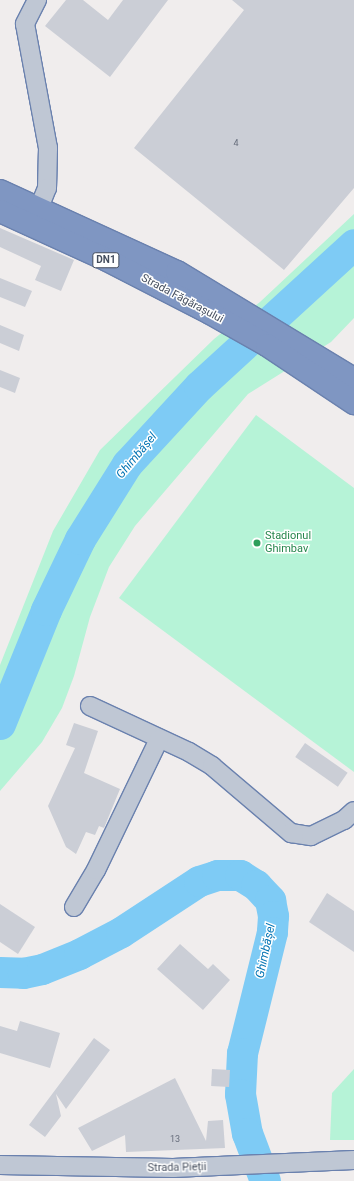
<!DOCTYPE html>
<meta charset="utf-8">
<style>
body{margin:0}
#map{position:relative;width:354px;height:1181px;overflow:hidden;background:#f0eded;font-family:Roboto,sans-serif}
div>[style]{position:absolute}
.green>*{inset:0;background:#b6f3d7}
.river>*{height:31px;margin:-15.5px;padding:0 15.5px;transform-origin:15.5px;border-radius:15.5px;background:#7ecbf5}
.building>*{inset:0;background:#cbced6;transform-origin:0 0}
.roads{filter:drop-shadow(1px 0 #6a81ae) drop-shadow(-1px 0 #6a81ae) drop-shadow(0 1px #6a81ae) drop-shadow(0 -1px #6a81ae)}
.minor>*{height:18px;margin:-9px;padding:0 9px;transform-origin:9px;border-radius:9px;background:#bfc7d4}
.highway>*{height:22px;margin:-11px;padding:0 11px;transform-origin:11px;border-radius:11px;background:#7f96c2}
.dots>*{width:11px;height:11px;translate:-50% -50%;box-sizing:border-box;border:2px solid #fff;border-radius:50%}
span{translate:-50% -50%;white-space:nowrap;text-align:center;line-height:1.15;-webkit-text-stroke:3px #fff;paint-order:stroke}
.number-label{font-size:9px;color:#666d7b}
.number-label span{-webkit-text-stroke-width:0}
.shield-label span{padding:1px 3px;background:#fff;border:1px solid;border-radius:3px;-webkit-text-stroke-width:0}
.shield-label{font-size:10px;color:#444d5d;font-weight:700}
.street-label{font-size:11px;color:#444d5d}
.leisure-label{font-size:11px;color:#27864d}
.left{translate:0 -50%;text-align:left}
.water-label{font-size:12px;color:#0073b3;font-style:italic}
</style>
<div id="map">
<div class="green">
<i style="clip-path:polygon(354px 214px,354px 318px,331px 342px,248px 394px,135px 526px,109px 567px,90px 617px,74px 676px,62px 708px,42px 742px,0 791px,0 665px,53px 531px,100px 450px,214px 339px,260px 302px)"></i>
<i style="clip-path:polygon(256px 415px,354px 488px,354px 772px,119px 598px)"></i>
<i style="clip-path:polygon(354px 1069px,354px 1140px,330px 1140px,332px 1093px)"></i>
</div>
<div class="river">
<i style="left:0;top:724px;width:123px;rotate:-68deg"></i>
<i style="left:46px;top:610px;width:79px;rotate:-64.4deg"></i>
<i style="left:80px;top:539px;width:89px;rotate:-57.9deg"></i>
<i style="left:127px;top:464px;width:106px;rotate:-47.3deg"></i>
<i style="left:199px;top:386px;width:210px;rotate:-42.5deg"></i>
<i style="left:0;top:972px;width:23px;rotate:2deg"></i>
<i style="left:23px;top:973px;width:19px;rotate:-12deg"></i>
<i style="left:42px;top:969px;width:40px;rotate:-22deg"></i>
<i style="left:79px;top:954px;width:47px;rotate:-27.6deg"></i>
<i style="left:121px;top:932px;width:93px;rotate:-33.2deg"></i>
<i style="left:199px;top:881px;width:19px;rotate:-18deg"></i>
<i style="left:217px;top:875px;width:23px"></i>
<i style="left:240px;top:875px;width:19px;rotate:32deg"></i>
<i style="left:256px;top:885px;width:21px;rotate:47deg"></i>
<i style="left:270px;top:900px;width:16px;rotate:79deg"></i>
<i style="left:273px;top:916px;width:16px;rotate:94deg"></i>
<i style="left:272px;top:932px;width:125px;rotate:103.9deg"></i>
<i style="left:242px;top:1053px;width:41px;rotate:92.8deg"></i>
<i style="left:240px;top:1094px;width:40px;rotate:80deg"></i>
<i style="left:247px;top:1133px;width:51px;rotate:69.4deg"></i>
</div>
<div class="building">
<i style="clip-path:polygon(66px 0,83px 0,108px 20px,123px 0,168px 0,110px 77px,45px 26px)"></i>
<i style="clip-path:polygon(232px 0,354px 0,354px 188px,284px 270px,134px 148px,244px 10px)"></i>
<i style="clip-path:polygon(0 228px,74px 260px,61px 291px,35px 280px,41px 266px,0 247px)"></i>
<i style="clip-path:polygon(0 278px,32px 291px,25px 307px,0 297px)"></i>
<i style="clip-path:polygon(0 325px,24px 335px,19px 351px,0 343px)"></i>
<i style="clip-path:polygon(0 370px,20px 378px,15px 393px,0 387px)"></i>
<i style="clip-path:polygon(74px 723px,98px 731px,84px 773px,120px 789px,104px 828px,99px 826px,95px 835px,86px 832px,76px 854px,66px 847px,48px 806px,75px 748px,66px 745px)"></i>
<i style="left:305px;top:743px;width:52px;height:17px;rotate:35deg"></i>
<i style="clip-path:polygon(327px 893px,354px 911px,354px 952px,309px 922px)"></i>
<i style="clip-path:polygon(0 904px,35px 927px,18px 954px,0 942px)"></i>
<i style="clip-path:polygon(180px 944px,208px 969px,213px 964px,230px 980px,203px 1010px,157px 969px)"></i>
<i style="clip-path:polygon(20px 1021px,60px 1033px,50px 1068px,0 1053px,0 1026px,17px 1031px)"></i>
<i style="clip-path:polygon(94px 1038px,110px 1050px,66px 1109px,56px 1094px,61px 1116px,45px 1137px,29px 1125px)"></i>
<i style="left:212px;top:1069px;width:18px;height:17px;rotate:3deg"></i>
<i style="clip-path:polygon(175px 1078px,206px 1141px,208px 1121px,223px 1120px,225px 1148px,126px 1152px,125px 1135px,92px 1151px,78px 1128px)"></i>
</div>
<div class="roads">
<div class="minor">
<i style="left:37px;top:0;width:27px;rotate:117deg"></i>
<i style="left:25px;top:24px;width:126px;rotate:79.5deg"></i>
<i style="left:48px;top:148px;width:40px;rotate:91.4deg"></i>
<i style="left:47px;top:188px;width:22px;rotate:112deg"></i>
<i style="left:90px;top:706px;width:109px;rotate:24.9deg"></i>
<i style="left:189px;top:752px;width:27px;rotate:31deg"></i>
<i style="left:212px;top:766px;width:104px;rotate:40.3deg"></i>
<i style="left:291px;top:833px;width:20px;rotate:9deg"></i>
<i style="left:311px;top:836px;width:37px;rotate:-26deg"></i>
<i style="left:344px;top:820px;width:13px;rotate:-42deg"></i>
<i style="left:74px;top:907px;width:43px;rotate:-59.3deg"></i>
<i style="left:96px;top:870px;width:145px;rotate:-64.3deg"></i>
<i style="left:0;top:1165px;width:173px;rotate:1deg"></i>
<i style="left:173px;top:1168px;width:181px;rotate:-2.5deg"></i>
</div>
<div class="highway">
<i style="left:0;top:191px;width:195px;rotate:24.6deg"></i>
<i style="left:177px;top:272px;width:207px;rotate:31.2deg"></i>
<i style="left:0;top:211px;width:118px;rotate:24.6deg"></i>
<i style="left:107px;top:260px;width:116px;rotate:27.2deg"></i>
<i style="left:210px;top:313px;width:65px;rotate:29.3deg"></i>
<i style="left:267px;top:345px;width:105px;rotate:33.7deg"></i>
</div>
</div>
<div class="dots">
<i style="left:257px;top:543px;background:#2e9e5b"></i>
</div>
<div class="number-label">
<span style="left:236px;top:143px">4</span>
<span style="left:175px;top:1139px">13</span>
</div>
<div class="shield-label">
<span style="left:106px;top:260px">DN1</span>
</div>
<div class="street-label">
<span style="left:182px;top:299px;rotate:28deg">Strada Făgărașului</span>
<span style="left:177px;top:1168px;rotate:-1deg">Strada Pieții</span>
</div>
<div class="leisure-label">
<span class="left" style="left:265px;top:543px">Stadionul<br>Ghimbav</span>
</div>
<div class="water-label">
<span style="left:137px;top:456px;rotate:-50deg">Ghimbășel</span>
<span style="left:266px;top:951px;rotate:-78deg">Ghimbășel</span>
</div>
</div>
